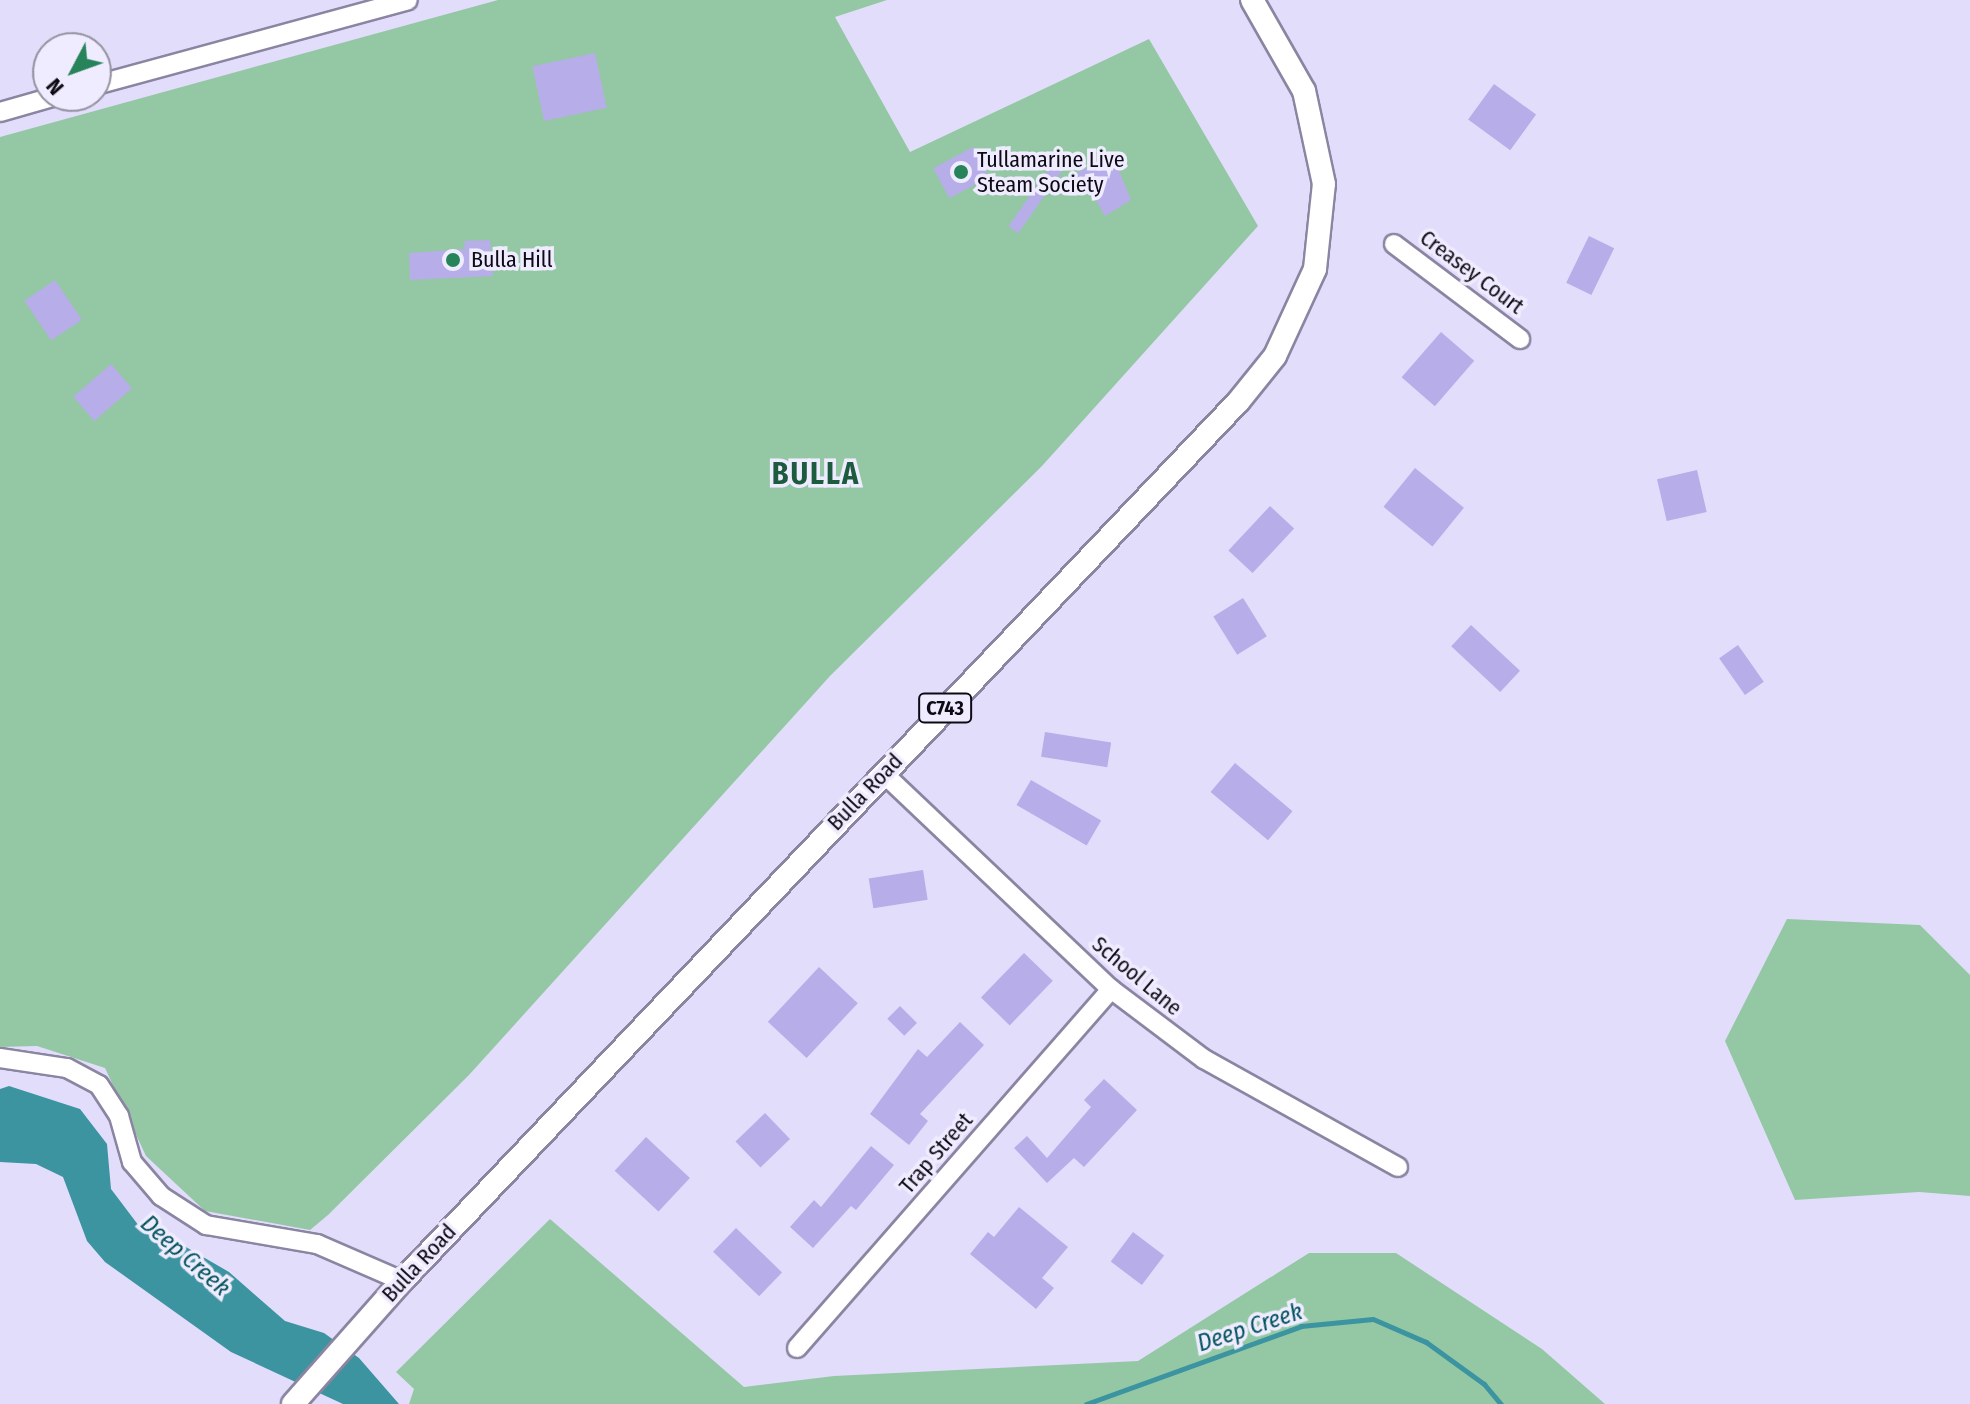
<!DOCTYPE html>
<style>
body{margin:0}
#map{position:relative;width:1970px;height:1404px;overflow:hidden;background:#e3ddfc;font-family:"Fira Sans Condensed",sans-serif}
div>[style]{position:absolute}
.green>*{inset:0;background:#94c8a4}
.water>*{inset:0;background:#3c94a1}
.stream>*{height:5px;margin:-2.5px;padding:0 2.5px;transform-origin:2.5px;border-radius:2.5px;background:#3c94a1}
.building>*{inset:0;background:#b7ade8;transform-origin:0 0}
.roads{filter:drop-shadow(2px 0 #8b85a2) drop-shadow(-2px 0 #8b85a2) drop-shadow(0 2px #8b85a2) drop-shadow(0 -2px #8b85a2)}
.minor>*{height:18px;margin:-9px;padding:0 9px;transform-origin:9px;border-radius:9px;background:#fff}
.major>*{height:22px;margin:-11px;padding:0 11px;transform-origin:11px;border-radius:11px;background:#fff}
.dots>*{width:22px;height:22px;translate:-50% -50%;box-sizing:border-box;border:4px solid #f0ecff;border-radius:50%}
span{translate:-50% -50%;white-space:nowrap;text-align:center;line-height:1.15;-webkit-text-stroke:7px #f0ecff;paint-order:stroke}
.shield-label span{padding:2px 6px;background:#f0ecff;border:2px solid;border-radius:6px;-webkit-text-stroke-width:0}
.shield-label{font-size:20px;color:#0d0a14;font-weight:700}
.poi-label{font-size:22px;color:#0d0a14}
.left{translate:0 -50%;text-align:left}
.street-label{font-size:22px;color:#0d0a14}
.water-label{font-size:24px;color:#02535d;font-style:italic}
.district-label{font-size:30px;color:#1c5b3e;font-weight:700;letter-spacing:2px}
.north{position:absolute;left:32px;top:32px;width:80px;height:80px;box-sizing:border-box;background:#f0ecff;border:2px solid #9592a1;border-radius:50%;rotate:229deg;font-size:22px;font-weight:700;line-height:32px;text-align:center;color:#0d0a14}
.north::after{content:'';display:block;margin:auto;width:28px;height:36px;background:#27835a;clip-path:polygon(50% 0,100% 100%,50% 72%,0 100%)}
</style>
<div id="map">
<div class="green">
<i style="clip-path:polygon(498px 0,887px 0,835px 17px,910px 152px,1149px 39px,1258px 226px,1042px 466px,830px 676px,469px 1075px,328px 1215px,310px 1230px,205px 1211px,146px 1156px,105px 1068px,37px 1046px,0 1047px,0 137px)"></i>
<i style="clip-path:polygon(1787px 919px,1920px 925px,1970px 975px,1970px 1196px,1919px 1192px,1795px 1200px,1725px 1041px)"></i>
<i style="clip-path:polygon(550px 1219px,744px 1387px,834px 1376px,1138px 1361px,1309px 1253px,1396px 1253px,1542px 1349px,1605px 1404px,409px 1404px,414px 1389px,396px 1372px)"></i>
</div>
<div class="water">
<i style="clip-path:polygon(9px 1086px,80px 1109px,107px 1144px,111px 1189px,139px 1226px,167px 1236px,229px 1272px,285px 1321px,324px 1333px,359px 1358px,399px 1404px,343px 1404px,231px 1352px,105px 1262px,87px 1241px,63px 1177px,36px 1164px,0 1162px,0 1089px)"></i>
</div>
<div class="stream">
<i style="left:1086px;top:1404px;width:229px;rotate:-19.9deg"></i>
<i style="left:1301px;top:1326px;width:72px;rotate:-5.6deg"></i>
<i style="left:1373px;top:1319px;width:58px;rotate:23.5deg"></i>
<i style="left:1426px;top:1342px;width:72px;rotate:35.9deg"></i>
<i style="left:1484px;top:1384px;width:26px;rotate:50deg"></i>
</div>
<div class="building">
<i style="left:595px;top:53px;width:56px;height:64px;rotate:78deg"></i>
<i style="left:1494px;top:84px;width:52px;height:44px;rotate:36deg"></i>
<i style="left:973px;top:147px;width:34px;height:45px;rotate:62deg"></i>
<i style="clip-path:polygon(1112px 154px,1131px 200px,1105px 216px,1090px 190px,1082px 194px,1072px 176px)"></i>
<i style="left:1052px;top:164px;width:12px;height:76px;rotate:35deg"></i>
<i style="left:1589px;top:236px;width:28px;height:52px;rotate:26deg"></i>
<i style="clip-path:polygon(490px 240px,493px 276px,410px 280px,409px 253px,465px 249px,464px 241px)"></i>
<i style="left:55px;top:280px;width:48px;height:37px;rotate:56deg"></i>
<i style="left:1441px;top:332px;width:44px;height:60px;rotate:41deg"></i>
<i style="left:111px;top:364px;width:32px;height:50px;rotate:49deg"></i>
<i style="left:1415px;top:468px;width:63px;height:50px;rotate:39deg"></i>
<i style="left:1697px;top:470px;width:43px;height:41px;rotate:77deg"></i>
<i style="left:1270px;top:506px;width:33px;height:61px;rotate:43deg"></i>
<i style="left:1243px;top:598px;width:45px;height:35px;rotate:58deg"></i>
<i style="left:1471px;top:625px;width:67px;height:29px;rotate:43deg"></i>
<i style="left:1738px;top:645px;width:45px;height:23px;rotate:55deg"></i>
<i style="left:1045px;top:732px;width:67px;height:25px;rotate:9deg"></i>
<i style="left:1235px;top:763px;width:75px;height:38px;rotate:40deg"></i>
<i style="left:1031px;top:780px;width:81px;height:29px;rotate:30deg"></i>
<i style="left:923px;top:870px;width:30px;height:55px;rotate:81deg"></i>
<i style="left:1024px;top:953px;width:40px;height:62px;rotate:44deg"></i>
<i style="left:819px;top:967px;width:53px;height:75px;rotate:43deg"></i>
<i style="left:900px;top:1006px;width:24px;height:18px;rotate:45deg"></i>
<i style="clip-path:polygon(960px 1022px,984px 1045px,920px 1114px,928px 1121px,909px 1145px,870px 1114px,918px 1049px,927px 1057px)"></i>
<i style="clip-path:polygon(1104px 1079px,1137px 1110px,1084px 1167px,1074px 1158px,1047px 1183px,1014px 1148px,1027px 1136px,1047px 1158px,1091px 1107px,1084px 1100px)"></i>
<i style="left:765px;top:1113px;width:36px;height:41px;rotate:46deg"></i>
<i style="left:646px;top:1137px;width:60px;height:46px;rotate:43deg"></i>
<i style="clip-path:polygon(871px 1146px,894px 1165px,856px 1210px,851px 1206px,813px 1248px,790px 1227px,814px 1200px,821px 1207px)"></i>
<i style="clip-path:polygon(1019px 1207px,1068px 1247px,1042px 1278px,1054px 1288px,1036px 1309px,970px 1254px,988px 1232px,994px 1237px)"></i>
<i style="left:736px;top:1228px;width:64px;height:33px;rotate:44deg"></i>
<i style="left:1133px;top:1232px;width:39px;height:37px;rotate:37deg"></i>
</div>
<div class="roads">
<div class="minor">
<i style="left:96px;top:85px;width:323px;rotate:-15.2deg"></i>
<i style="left:0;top:112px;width:58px;rotate:-15.9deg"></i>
<i style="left:1394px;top:244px;width:158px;rotate:37deg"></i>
<i style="left:883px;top:773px;width:314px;rotate:43.5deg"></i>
<i style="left:1111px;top:989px;width:116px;rotate:37deg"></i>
<i style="left:1204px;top:1059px;width:222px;rotate:29.1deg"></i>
<i style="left:0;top:1058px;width:68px;rotate:8.5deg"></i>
<i style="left:67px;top:1068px;width:36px;rotate:28deg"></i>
<i style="left:99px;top:1085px;width:37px;rotate:57deg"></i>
<i style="left:119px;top:1116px;width:48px;rotate:74.2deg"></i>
<i style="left:132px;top:1162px;width:45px;rotate:49.5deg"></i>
<i style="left:161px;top:1196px;width:54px;rotate:32.8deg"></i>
<i style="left:206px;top:1225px;width:113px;rotate:9.7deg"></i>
<i style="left:317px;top:1244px;width:93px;rotate:23.5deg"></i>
<i style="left:797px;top:1348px;width:477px;rotate:-48.8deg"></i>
</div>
<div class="major">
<i style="left:293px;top:1404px;width:164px;rotate:-48.5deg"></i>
<i style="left:402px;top:1281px;width:1213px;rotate:-46.44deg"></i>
<i style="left:1238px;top:402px;width:59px;rotate:-51.2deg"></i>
<i style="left:1275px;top:356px;width:96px;rotate:-65.3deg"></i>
<i style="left:1315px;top:269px;width:85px;rotate:-84deg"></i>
<i style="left:1324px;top:184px;width:95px;rotate:-102.1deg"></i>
<i style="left:1304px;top:91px;width:105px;rotate:-119.7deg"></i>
</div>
</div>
<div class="dots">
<i style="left:961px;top:172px;background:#27835a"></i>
<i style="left:453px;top:260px;background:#27835a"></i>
</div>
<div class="shield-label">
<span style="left:945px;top:708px">C743</span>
</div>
<div class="poi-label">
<span class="left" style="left:977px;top:172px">Tullamarine Live<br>Steam Society</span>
<span class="left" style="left:471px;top:260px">Bulla Hill</span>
</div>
<div class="street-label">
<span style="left:1472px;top:272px;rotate:37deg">Creasey Court</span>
<span style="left:865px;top:792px;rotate:-46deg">Bulla Road</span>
<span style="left:1137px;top:976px;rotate:40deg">School Lane</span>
<span style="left:936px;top:1153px;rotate:-49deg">Trap Street</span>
<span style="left:419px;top:1263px;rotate:-47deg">Bulla Road</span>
</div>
<div class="water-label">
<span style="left:185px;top:1256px;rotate:41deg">Deep Creek</span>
<span style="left:1250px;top:1328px;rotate:-18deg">Deep Creek</span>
</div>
<div class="district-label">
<span style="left:816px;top:474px">BULLA</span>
</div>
<div class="north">N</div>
</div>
